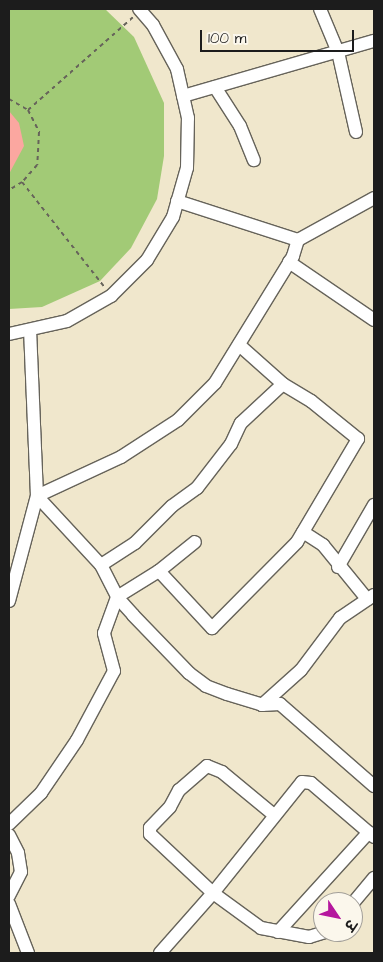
<!DOCTYPE html>
<meta charset="utf-8">
<style>
body{margin:0}
#map{position:relative;width:383px;height:962px;overflow:hidden;background:#f0e7cc;font-family:"Architects Daughter","Playpen Sans Deva",sans-serif}
div>[style]{position:absolute}
.green>*{inset:0;background:#a2ca76}
.building>*{inset:0;background:#fba7a0}
.path>*{height:2px;margin-top:-1px;transform-origin:0;background:repeating-linear-gradient(90deg,#66635a 0 4px,transparent 0 8px)}
.roads{filter:drop-shadow(1px 0 #66635a) drop-shadow(-1px 0 #66635a) drop-shadow(0 1px #66635a) drop-shadow(0 -1px #66635a)}
.minor>*{height:12px;margin:-6px;padding:0 6px;transform-origin:6px;border-radius:6px;background:#fff}
span{translate:-50% -50%;white-space:nowrap;text-align:center;line-height:1.15;-webkit-text-stroke:4px #fbf7ec;paint-order:stroke}
.frame{position:absolute;inset:0;border:10px solid #1c1c1c;pointer-events:none}
.north{position:absolute;left:313px;top:892px;width:50px;height:50px;box-sizing:border-box;background:#fbf7ec;border:1px solid #a29f99;border-radius:50%;rotate:124deg;font-size:14px;font-weight:700;line-height:20px;text-align:center;color:#1c1c1c}
.north::after{content:'';display:block;margin:auto;width:18px;height:22px;background:#b5179e;clip-path:polygon(50% 0,100% 100%,50% 72%,0 100%)}
.scale{position:absolute;left:200px;top:30px;width:154px;height:22px;box-sizing:border-box;border:2px solid #1c1c1c;border-top:0;padding-left:6px;font-size:15px;line-height:18px;white-space:nowrap;color:#1c1c1c;-webkit-text-stroke:4px #fbf7ec;paint-order:stroke}
</style>
<div id="map">
<div class="green">
<i style="clip-path:polygon(9px 9px,105px 9px,134px 37px,164px 103px,164px 156px,157px 199px,131px 248px,100px 281px,42px 307px,9px 309px)"></i>
</div>
<div class="building">
<i style="clip-path:polygon(9px 111px,19px 123px,24px 146px,9px 174px)"></i>
</div>
<div class="path">
<i style="left:9px;top:99px;width:22px;rotate:30deg"></i>
<i style="left:28px;top:110px;width:25px;rotate:63deg"></i>
<i style="left:39px;top:132px;width:33px;rotate:93deg"></i>
<i style="left:37px;top:165px;width:23px;rotate:131deg"></i>
<i style="left:22px;top:182px;width:15px;rotate:148deg"></i>
<i style="left:28px;top:110px;width:140px;rotate:-41.5deg"></i>
<i style="left:22px;top:182px;width:135px;rotate:51.9deg"></i>
</div>
<div class="roads">
<div class="minor">
<i style="left:320px;top:9px;width:47px;rotate:67.3deg"></i>
<i style="left:338px;top:52px;width:82px;rotate:77.3deg"></i>
<i style="left:215px;top:87px;width:46px;rotate:57.3deg"></i>
<i style="left:240px;top:126px;width:37px;rotate:68deg"></i>
<i style="left:183px;top:96px;width:199px;rotate:-16.1deg"></i>
<i style="left:177px;top:201px;width:127px;rotate:17.9deg"></i>
<i style="left:298px;top:240px;width:87px;rotate:-28.9deg"></i>
<i style="left:289px;top:262px;width:103px;rotate:34.3deg"></i>
<i style="left:9px;top:334px;width:59px;rotate:-12.6deg"></i>
<i style="left:67px;top:321px;width:51px;rotate:-29.6deg"></i>
<i style="left:111px;top:296px;width:51px;rotate:-45deg"></i>
<i style="left:147px;top:260px;width:50px;rotate:-58.8deg"></i>
<i style="left:173px;top:217px;width:51px;rotate:-74.1deg"></i>
<i style="left:187px;top:168px;width:50px;rotate:-88.9deg"></i>
<i style="left:188px;top:118px;width:50px;rotate:-102.7deg"></i>
<i style="left:177px;top:69px;width:50px;rotate:-118.6deg"></i>
<i style="left:153px;top:25px;width:21px;rotate:-131deg"></i>
<i style="left:37px;top:496px;width:94px;rotate:47.2deg"></i>
<i style="left:101px;top:565px;width:36px;rotate:63deg"></i>
<i style="left:117px;top:597px;width:24px;rotate:48deg"></i>
<i style="left:133px;top:615px;width:81px;rotate:46deg"></i>
<i style="left:189px;top:673px;width:21px;rotate:37deg"></i>
<i style="left:206px;top:686px;width:22px;rotate:21deg"></i>
<i style="left:227px;top:694px;width:37px;rotate:17deg"></i>
<i style="left:262px;top:705px;width:18px;rotate:-3deg"></i>
<i style="left:280px;top:704px;width:125px;rotate:41.1deg"></i>
<i style="left:37px;top:496px;width:93px;rotate:-24.9deg"></i>
<i style="left:121px;top:457px;width:68px;rotate:-33deg"></i>
<i style="left:178px;top:420px;width:52px;rotate:-45deg"></i>
<i style="left:215px;top:383px;width:149px;rotate:-58.4deg"></i>
<i style="left:293px;top:256px;width:17px;rotate:-73deg"></i>
<i style="left:303px;top:532px;width:24px;rotate:33deg"></i>
<i style="left:323px;top:545px;width:70px;rotate:50.8deg"></i>
<i style="left:101px;top:565px;width:40px;rotate:-32.9deg"></i>
<i style="left:135px;top:543px;width:52px;rotate:-45deg"></i>
<i style="left:172px;top:506px;width:31px;rotate:-36deg"></i>
<i style="left:197px;top:488px;width:56px;rotate:-52.3deg"></i>
<i style="left:231px;top:444px;width:23px;rotate:-65deg"></i>
<i style="left:241px;top:423px;width:57px;rotate:-42.9deg"></i>
<i style="left:338px;top:567px;width:72px;rotate:-59.9deg"></i>
<i style="left:159px;top:571px;width:78px;rotate:47.1deg"></i>
<i style="left:212px;top:628px;width:121px;rotate:-45.3deg"></i>
<i style="left:297px;top:542px;width:120px;rotate:-59.4deg"></i>
<i style="left:358px;top:439px;width:60px;rotate:-141deg"></i>
<i style="left:311px;top:401px;width:33px;rotate:-149deg"></i>
<i style="left:283px;top:384px;width:59px;rotate:-138.4deg"></i>
<i style="left:9px;top:601px;width:109px;rotate:-75.1deg"></i>
<i style="left:37px;top:496px;width:165px;rotate:-92.4deg"></i>
<i style="left:262px;top:705px;width:52px;rotate:-41.9deg"></i>
<i style="left:301px;top:670px;width:65px;rotate:-53.1deg"></i>
<i style="left:340px;top:618px;width:41px;rotate:-34.1deg"></i>
<i style="left:274px;top:815px;width:67px;rotate:-140.4deg"></i>
<i style="left:222px;top:772px;width:16px;rotate:-158deg"></i>
<i style="left:207px;top:766px;width:37px;rotate:139deg"></i>
<i style="left:179px;top:790px;width:19px;rotate:118deg"></i>
<i style="left:170px;top:807px;width:29px;rotate:134deg"></i>
<i style="left:150px;top:828px;width:6px;rotate:90deg"></i>
<i style="left:150px;top:834px;width:86px;rotate:43.1deg"></i>
<i style="left:213px;top:893px;width:59px;rotate:36.1deg"></i>
<i style="left:261px;top:928px;width:49px;rotate:10.6deg"></i>
<i style="left:309px;top:937px;width:17px;rotate:-17deg"></i>
<i style="left:9px;top:824px;width:45px;rotate:-44.1deg"></i>
<i style="left:41px;top:793px;width:64px;rotate:-55.8deg"></i>
<i style="left:77px;top:740px;width:78px;rotate:-61.8deg"></i>
<i style="left:114px;top:671px;width:39px;rotate:-105deg"></i>
<i style="left:104px;top:633px;width:38px;rotate:-70deg"></i>
<i style="left:117px;top:597px;width:49px;rotate:-31.8deg"></i>
<i style="left:159px;top:571px;width:46px;rotate:-38.9deg"></i>
<i style="left:9px;top:835px;width:20px;rotate:63deg"></i>
<i style="left:18px;top:853px;width:19px;rotate:81deg"></i>
<i style="left:21px;top:872px;width:27px;rotate:117deg"></i>
<i style="left:353px;top:903px;width:33px;rotate:-50deg"></i>
<i style="left:9px;top:904px;width:53px;rotate:68.8deg"></i>
<i style="left:278px;top:932px;width:135px;rotate:-47.7deg"></i>
<i style="left:160px;top:953px;width:80px;rotate:-48.5deg"></i>
<i style="left:213px;top:893px;width:142px;rotate:-51.3deg"></i>
<i style="left:302px;top:782px;width:9px;rotate:6deg"></i>
<i style="left:311px;top:783px;width:83px;rotate:40.6deg"></i>
</div>
</div>
<div class="frame"></div>
<div class="north">उ</div>
<div class="scale">100 m</div>
</div>
